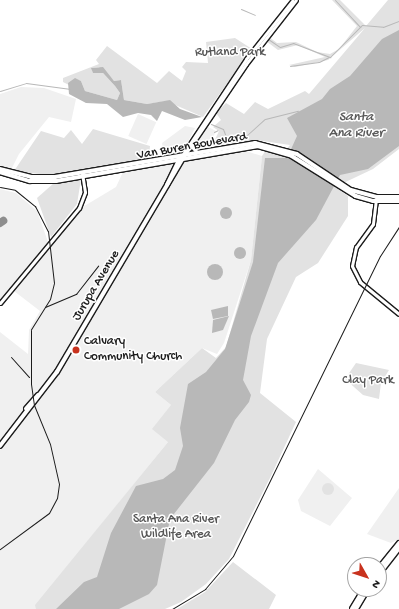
<!DOCTYPE html>
<style>
body{margin:0}
#map{position:relative;width:399px;height:609px;overflow:hidden;background:#fff;font-family:"Gochi Hand",sans-serif}
div>[style]{position:absolute}
.built>*{inset:0;background:#f0f0f0;transform-origin:0 0}
.green>*{inset:0;background:#e2e2e2}
.round{border-radius:50%}
.water>*{inset:0;background:#b8b8b8}
.stream>*{height:1px;margin:-0.5px;padding:0 0.5px;transform-origin:0.5px;border-radius:0.5px;background:#b8b8b8}
.runway>*{height:8px;margin:-4px;padding:0 4px;transform-origin:4px;border-radius:4px;background:#8e8e8e}
.roads{filter:drop-shadow(1px 0 #1c1c1c) drop-shadow(-1px 0 #1c1c1c) drop-shadow(0 1px #1c1c1c) drop-shadow(0 -1px #1c1c1c)}
.secondary>*{height:3px;margin:-1.5px;padding:0 1.5px;transform-origin:1.5px;border-radius:1.5px;background:#fff}
.primary>*{height:3.5px;margin:-1.75px;padding:0 1.75px;transform-origin:1.75px;border-radius:1.75px;background:#fff}
.rail>*{height:1px;margin:-0.5px;padding:0 0.5px;transform-origin:0.5px;border-radius:0.5px;background:#1c1c1c}
.dots>*{width:11px;height:11px;translate:-50% -50%;box-sizing:border-box;border:2px solid #fff;border-radius:50%}
span{translate:-50% -50%;white-space:nowrap;text-align:center;line-height:1.15;-webkit-text-stroke:3px #fff;paint-order:stroke}
.park-label{font-size:13px;color:#575757}
.street-label{font-size:13px;color:#1c1c1c}
.poi-label{font-size:13px;color:#1c1c1c}
.left{translate:0 -50%;text-align:left}
.water-label{font-size:14px;color:#5a5a5a;font-style:italic}
.north{position:absolute;left:347px;top:557px;width:40px;height:40px;box-sizing:border-box;background:#fff;border:1px solid #a4a4a4;border-radius:50%;rotate:129deg;font-size:11px;font-weight:700;line-height:16px;text-align:center;color:#1c1c1c}
.north::after{content:'';display:block;margin:auto;width:14px;height:18px;background:#c8321e;clip-path:polygon(50% 0,100% 100%,50% 72%,0 100%)}
</style>
<div id="map">
<div class="built">
<i style="clip-path:polygon(21px 87px,44px 88px,76px 99px,71px 122px,49px 117px,19px 154px,11px 170px,0 166px,0 94px)"></i>
<i style="left:138px;top:114px;width:20px;height:24px;rotate:24deg"></i>
<i style="clip-path:polygon(185px 126px,195px 128px,183px 151px,164px 155px,162px 143px)"></i>
<i style="clip-path:polygon(206px 126px,216px 131px,210px 144px,196px 146px)"></i>
<i style="clip-path:polygon(246px 151px,262px 156px,251px 260px,224px 343px,217px 354px,202px 348px,155px 392px,171px 405px,168px 442px,36px 605px,36px 609px,0 609px,0 332px,28px 354px,29px 330px,40px 311px,14px 291px,81px 208px,116px 187px,123px 172px)"></i>
<i style="clip-path:polygon(0 189px,16px 193px,37px 211px,48px 242px,0 301px)"></i>
<i style="clip-path:polygon(318px 469px,352px 498px,330px 526px,301px 511px,298px 500px)"></i>
<i style="clip-path:polygon(399px 488px,399px 539px,391px 543px,367px 534px)"></i>
</div>
<div class="green">
<i style="clip-path:polygon(332px 0,340px 0,366px 26px,388px 0,399px 0,399px 149px,373px 169px,335px 187px,348px 196px,348px 216px,318px 263px,296px 277px,267px 339px,260px 393px,296px 422px,270px 478px,229px 559px,206px 584px,181px 602px,165px 609px,36px 609px,35px 605px,168px 442px,152px 429px,171px 405px,155px 392px,202px 348px,216px 358px,226px 347px,251px 260px,262px 156px,266px 150px,285px 151px,290px 145px,256px 140px,212px 146px,219px 131px,213px 127px,221px 120px,216px 113px,226px 103px,244px 114px,255px 102px,268px 109px,305px 91px,309px 94px,365px 28px,328px 60px,295px 67px,289px 65px,325px 57px,298px 45px,278px 50px,266px 41px,269px 37px,277px 43px,296px 42px,317px 52px,330px 54px,339px 49px,357px 26px)"></i>
<i style="clip-path:polygon(235px 38px,252px 49px,203px 117px,166px 101px,147px 104px,124px 100px,121px 80px,114px 81px,99px 67px,92px 68px,93px 73px,103px 73px,115px 86px,120px 93px,117px 100px,85px 91px,81px 81px,75px 79px,69px 85px,63px 82px,63px 78px,99px 64px,96px 60px,107px 46px,157px 83px,169px 71px,182px 81px,186px 71px,182px 67px,186px 62px,208px 63px,206px 42px)"></i>
<i style="clip-path:polygon(93px 129px,150px 146px,149px 157px,56px 176px,14px 171px,41px 131px,64px 138px,71px 130px,82px 144px)"></i>
<i style="clip-path:polygon(81px 179px,77px 204px,51px 237px,37px 198px,54px 183px)"></i>
<i style="clip-path:polygon(356px 363px,389px 370px,381px 383px,379px 399px,363px 395px,345px 379px)"></i>
<i class="round" style="left:322px;top:483px;width:12px;height:12px"></i>
<i style="clip-path:polygon(233px 562px,276px 595px,269px 609px,177px 609px,205px 592px)"></i>
</div>
<div class="water">
<i style="clip-path:polygon(399px 30px,399px 146px,368px 169px,340px 175px,316px 220px,278px 263px,251px 336px,243px 380px,251px 395px,249px 402px,235px 420px,214px 463px,170px 519px,157px 585px,149px 594px,119px 609px,56px 609px,84px 582px,97px 577px,111px 533px,136px 486px,163px 479px,175px 470px,183px 446px,180px 428px,188px 384px,206px 372px,225px 349px,253px 262px,265px 158px,287px 158px,297px 136px,287px 118px,322px 99px,330px 89px,350px 76px,382px 39px)"></i>
<i style="clip-path:polygon(103px 67px,114px 81px,121px 80px,124px 100px,147px 104px,170px 100px,180px 109px,202px 117px,185px 120px,162px 111px,157px 121px,151px 115px,138px 113px,123px 117px,107px 104px,86px 103px,69px 94px,68px 83px,75px 78px,81px 81px,85px 91px,117px 100px,120px 93px,115px 86px,103px 73px,93px 73px,91px 68px)"></i>
<i class="round" style="left:220px;top:207px;width:12px;height:12px"></i>
<i class="round" style="left:234px;top:247px;width:12px;height:12px"></i>
<i class="round" style="left:207px;top:264px;width:16px;height:16px"></i>
<i style="clip-path:polygon(228px 306px,228px 316px,213px 319px,211px 310px)"></i>
<i style="clip-path:polygon(229px 316px,223px 330px,212px 333px,213px 320px)"></i>
</div>
<div class="stream">
<i style="left:335px;top:0;width:37px;rotate:47deg"></i>
<i style="left:241px;top:9px;width:15px;rotate:23deg"></i>
<i style="left:268px;top:39px;width:14px;rotate:34deg"></i>
<i style="left:280px;top:47px;width:14px;rotate:-17deg"></i>
<i style="left:293px;top:43px;width:40px;rotate:21deg"></i>
<i style="left:330px;top:57px;width:45px;rotate:-45deg"></i>
<i style="left:362px;top:25px;width:21px;rotate:5deg"></i>
<i style="left:383px;top:27px;width:17px;rotate:-21deg"></i>
<i style="left:290px;top:66px;width:29px;rotate:-8deg"></i>
<i style="left:319px;top:62px;width:11px;rotate:-27deg"></i>
<i style="left:0;top:91px;width:27px;rotate:-17deg"></i>
<i style="left:26px;top:83px;width:45px;rotate:7.6deg"></i>
<i style="left:211px;top:124px;width:13px;rotate:23deg"></i>
<i style="left:223px;top:129px;width:9px;rotate:69deg"></i>
<i style="left:226px;top:137px;width:21px;rotate:-5deg"></i>
<i style="left:247px;top:135px;width:24px;rotate:-42deg"></i>
<i style="left:265px;top:119px;width:34px;rotate:-14deg"></i>
<i style="left:214px;top:132px;width:4px;rotate:-27deg"></i>
</div>
<div class="runway">
<i style="left:0;top:223px;width:4px;rotate:-34deg"></i>
</div>
<div class="roads">
<div class="secondary">
<i style="left:186px;top:153px;width:107px;rotate:-56deg"></i>
<i style="left:246px;top:64px;width:81px;rotate:-52deg"></i>
<i style="left:183px;top:154px;width:114px;rotate:-56.4deg"></i>
<i style="left:246px;top:59px;width:75px;rotate:-51.5deg"></i>
<i style="left:376px;top:199px;width:25px;rotate:97deg"></i>
<i style="left:373px;top:224px;width:29px;rotate:126deg"></i>
<i style="left:356px;top:247px;width:19px;rotate:102deg"></i>
<i style="left:352px;top:266px;width:18px;rotate:63deg"></i>
<i style="left:360px;top:282px;width:50px;rotate:39.4deg"></i>
<i style="left:0;top:303px;width:124px;rotate:-50.3deg"></i>
<i style="left:79px;top:208px;width:17px;rotate:-69deg"></i>
<i style="left:85px;top:192px;width:19px;rotate:-99deg"></i>
</div>
<div class="primary">
<i style="left:191px;top:145px;width:7px;rotate:45deg"></i>
<i style="left:0;top:169px;width:32px;rotate:14deg"></i>
<i style="left:31px;top:177px;width:24px"></i>
<i style="left:55px;top:177px;width:203px;rotate:-9.6deg"></i>
<i style="left:255px;top:143px;width:43px;rotate:14.7deg"></i>
<i style="left:297px;top:154px;width:65px;rotate:33.7deg"></i>
<i style="left:351px;top:190px;width:27px;rotate:15deg"></i>
<i style="left:377px;top:197px;width:22px"></i>
<i style="left:0;top:172px;width:31px;rotate:17deg"></i>
<i style="left:30px;top:181px;width:26px"></i>
<i style="left:56px;top:181px;width:205px;rotate:-9.8deg"></i>
<i style="left:258px;top:146px;width:35px;rotate:16deg"></i>
<i style="left:292px;top:156px;width:75px;rotate:32deg"></i>
<i style="left:356px;top:196px;width:18px;rotate:16deg"></i>
<i style="left:373px;top:201px;width:26px"></i>
<i style="left:167px;top:185px;width:32px;rotate:-64deg"></i>
<i style="left:26px;top:409px;width:18px;rotate:-49deg"></i>
<i style="left:0;top:446px;width:93px;rotate:-52.4deg"></i>
<i style="left:57px;top:372px;width:251px;rotate:-59.5deg"></i>
<i style="left:379px;top:568px;width:32px;rotate:-51deg"></i>
<i style="left:379px;top:574px;width:33px;rotate:-52deg"></i>
<i style="left:352px;top:609px;width:23px;rotate:-59deg"></i>
<i style="left:356px;top:609px;width:23px;rotate:-59deg"></i>
</div>
</div>
<div class="rail">
<i style="left:0;top:187px;width:15px;rotate:11deg"></i>
<i style="left:15px;top:190px;width:26px;rotate:39deg"></i>
<i style="left:35px;top:206px;width:28px;rotate:63deg"></i>
<i style="left:48px;top:231px;width:52px;rotate:83.4deg"></i>
<i style="left:54px;top:283px;width:16px;rotate:104deg"></i>
<i style="left:50px;top:299px;width:36px;rotate:122deg"></i>
<i style="left:31px;top:330px;width:54px;rotate:90deg"></i>
<i style="left:31px;top:384px;width:21px;rotate:82deg"></i>
<i style="left:34px;top:405px;width:42px;rotate:67.7deg"></i>
<i style="left:50px;top:444px;width:41px;rotate:77.3deg"></i>
<i style="left:59px;top:484px;width:14px;rotate:98deg"></i>
<i style="left:57px;top:498px;width:17px;rotate:118deg"></i>
<i style="left:49px;top:513px;width:61px;rotate:143.7deg"></i>
<i style="left:45px;top:307px;width:34px;rotate:-23deg"></i>
<i style="left:76px;top:294px;width:36px;rotate:-52deg"></i>
<i style="left:11px;top:357px;width:27px;rotate:48deg"></i>
<i style="left:172px;top:609px;width:39px;rotate:-31deg"></i>
<i style="left:205px;top:589px;width:43px;rotate:-49.7deg"></i>
<i style="left:233px;top:556px;width:334px;rotate:-63.9deg"></i>
<i style="left:380px;top:256px;width:35px;rotate:-57deg"></i>
</div>
<div class="dots">
<i style="left:76px;top:350px;background:#c8321e"></i>
</div>
<div class="park-label">
<span style="left:230px;top:53px">Rutland Park</span>
<span style="left:368px;top:381px">Clay Park</span>
<span style="left:176px;top:528px">Santa Ana River<br>Wildlife Area</span>
</div>
<div class="street-label">
<span style="left:192px;top:147px;rotate:-10deg">Van Buren Boulevard</span>
<span style="left:97px;top:286px;rotate:-59deg">Jurupa Avenue</span>
</div>
<div class="poi-label">
<span class="left" style="left:84px;top:350px">Calvary<br>Community Church</span>
</div>
<div class="water-label">
<span style="left:356px;top:126px">Santa<br>Ana River</span>
</div>
<div class="north">N</div>
</div>
